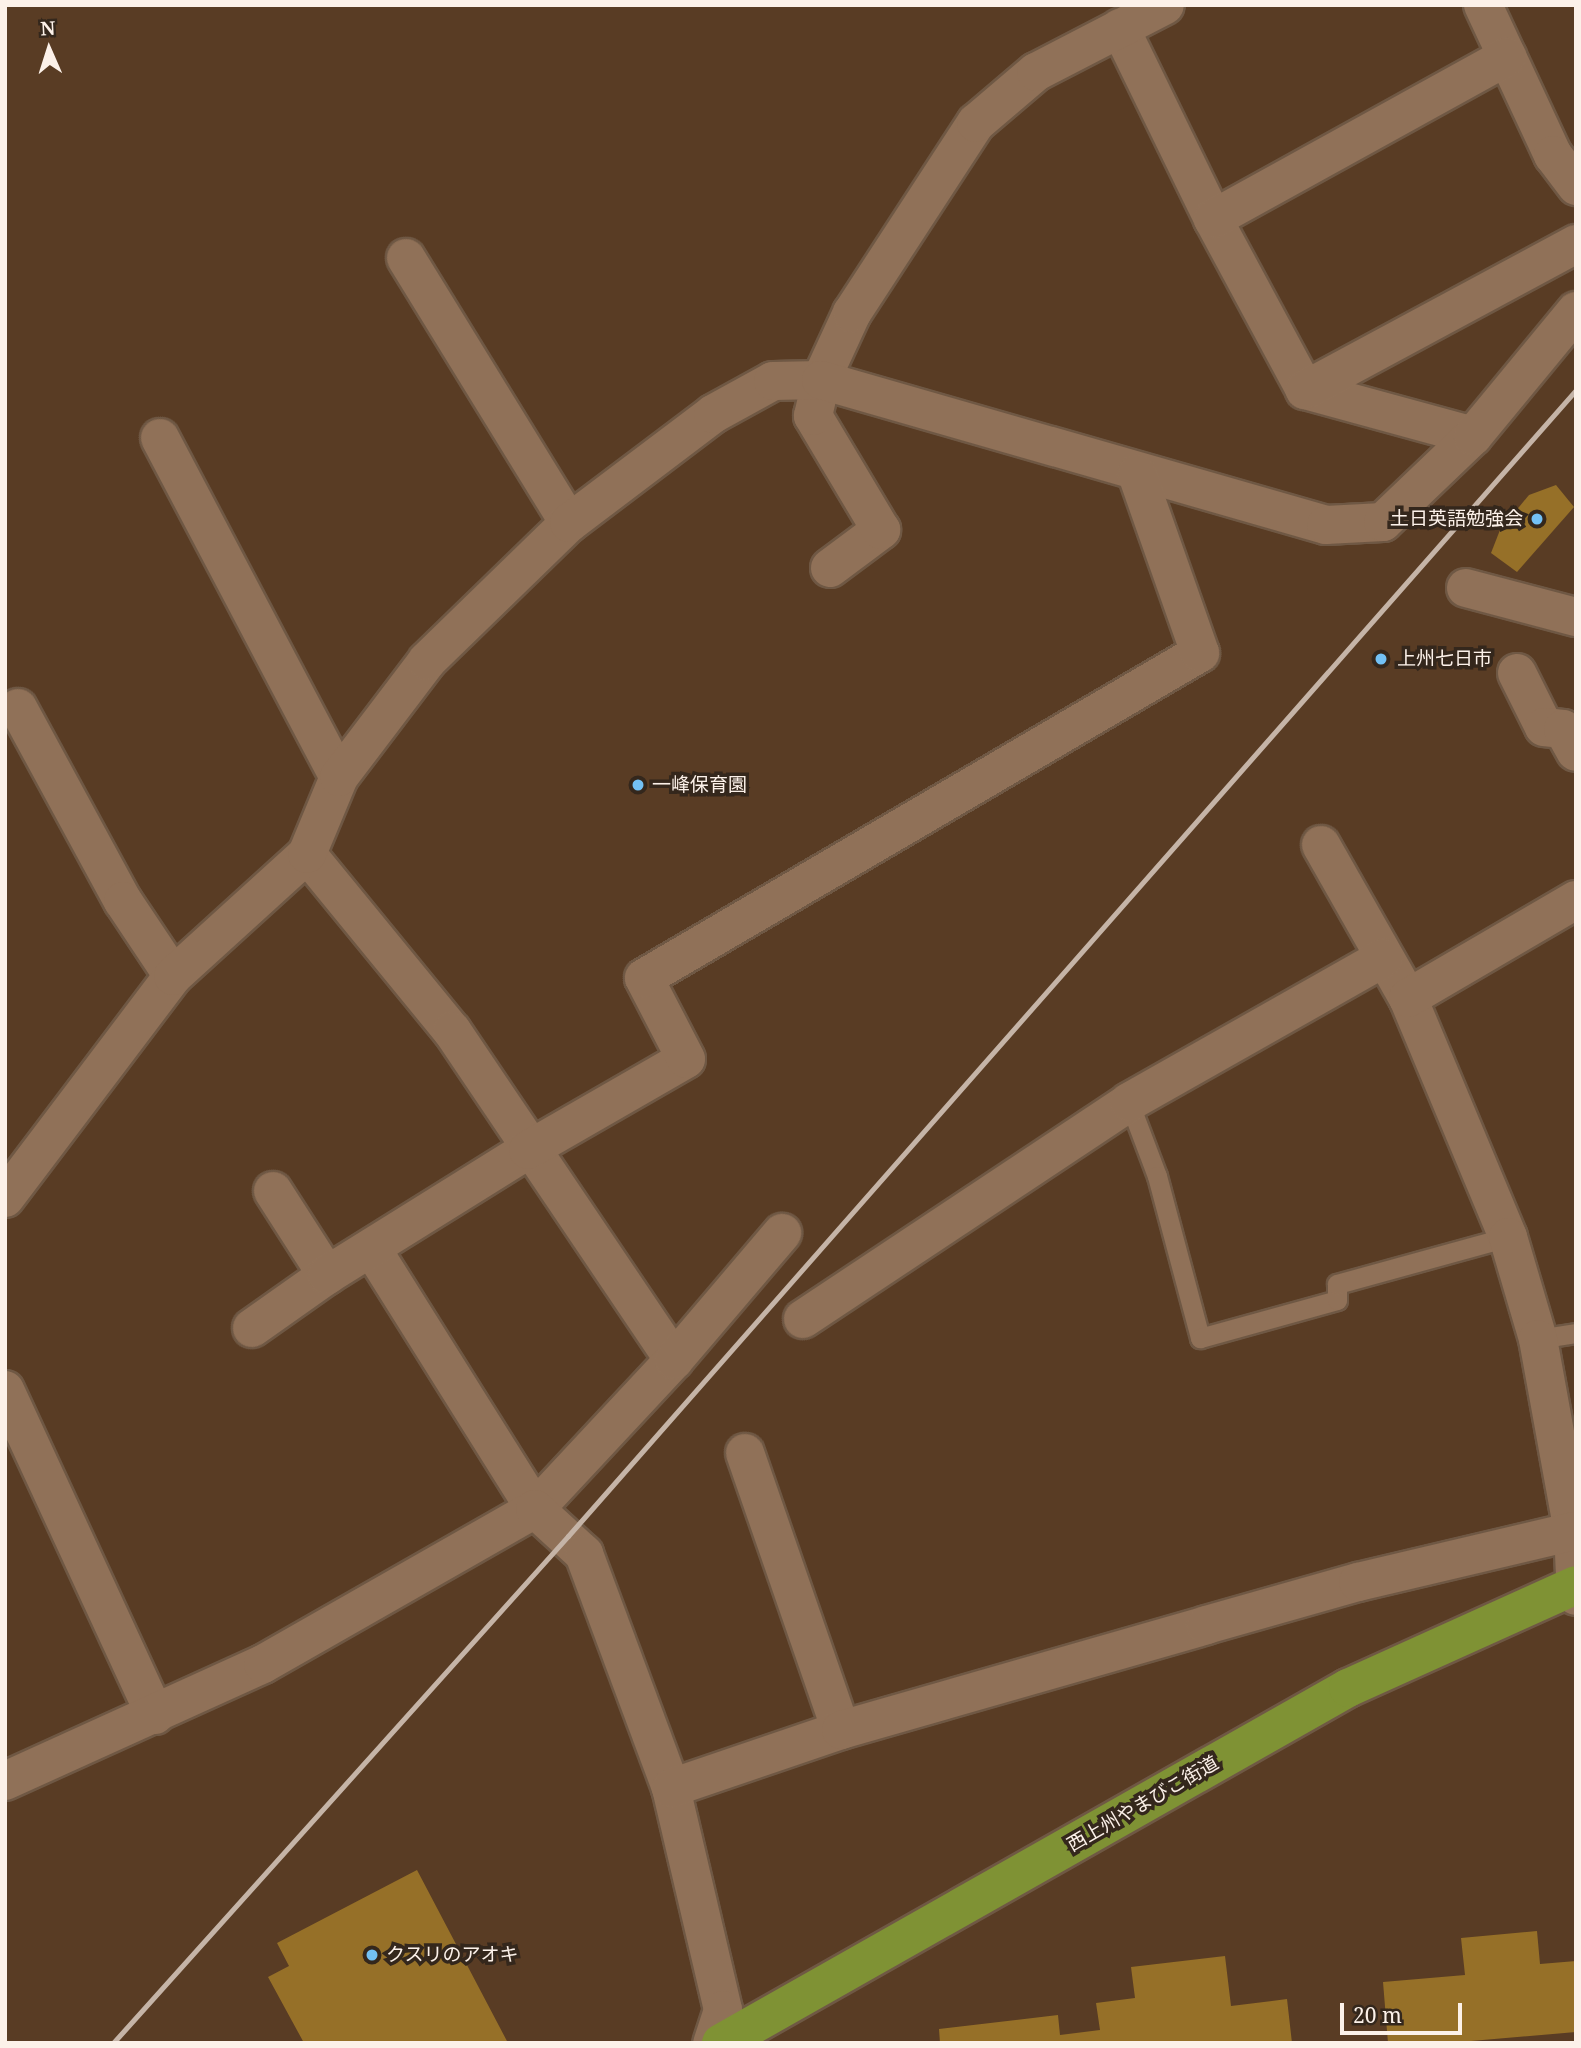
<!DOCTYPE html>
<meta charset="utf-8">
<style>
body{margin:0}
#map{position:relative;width:1581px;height:2048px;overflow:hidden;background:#593c24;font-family:"Noto Serif","Noto Sans JP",serif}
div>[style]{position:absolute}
.building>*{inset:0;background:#967028}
.roads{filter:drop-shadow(2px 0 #6f5844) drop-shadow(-2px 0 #6f5844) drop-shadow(0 2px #6f5844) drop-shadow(0 -2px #6f5844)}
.lane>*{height:19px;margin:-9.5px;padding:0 9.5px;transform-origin:9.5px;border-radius:9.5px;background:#907158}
.street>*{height:38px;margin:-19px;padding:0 19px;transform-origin:19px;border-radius:19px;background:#907158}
.highway>*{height:38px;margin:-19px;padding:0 19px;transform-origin:19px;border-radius:19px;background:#7f9234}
.rail>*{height:5px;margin:-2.5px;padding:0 2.5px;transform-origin:2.5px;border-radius:2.5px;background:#c5b4a7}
.dots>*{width:19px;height:19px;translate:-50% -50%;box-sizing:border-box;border:4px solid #34271c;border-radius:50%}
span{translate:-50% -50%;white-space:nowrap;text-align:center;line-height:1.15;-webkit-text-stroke:7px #34271c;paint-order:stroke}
.poi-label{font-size:19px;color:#fcf1e9}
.right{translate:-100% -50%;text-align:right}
.left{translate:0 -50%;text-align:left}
.street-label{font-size:19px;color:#fcf1e9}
.frame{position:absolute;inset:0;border:7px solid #fcf1e9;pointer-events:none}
.north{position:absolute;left:14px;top:14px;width:70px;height:70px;-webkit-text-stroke:5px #34271c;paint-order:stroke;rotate:357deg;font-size:19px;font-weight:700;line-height:28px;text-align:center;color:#fcf1e9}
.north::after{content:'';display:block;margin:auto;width:24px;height:32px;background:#fcf1e9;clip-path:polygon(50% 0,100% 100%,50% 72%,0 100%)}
.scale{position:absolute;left:1340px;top:2003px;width:122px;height:32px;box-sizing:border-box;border:4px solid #fcf1e9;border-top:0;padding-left:9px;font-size:21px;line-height:24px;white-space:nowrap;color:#fcf1e9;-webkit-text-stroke:5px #34271c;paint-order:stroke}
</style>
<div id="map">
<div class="building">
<i style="clip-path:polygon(1556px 485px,1574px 507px,1517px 572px,1491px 553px,1500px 530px,1529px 495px)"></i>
<i style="clip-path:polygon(417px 1870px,508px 2043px,304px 2043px,268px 1977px,289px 1966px,277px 1943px)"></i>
<i style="clip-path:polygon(1537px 1931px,1540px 1964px,1576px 1961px,1576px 2032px,1448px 2043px,1388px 2043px,1383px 1982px,1465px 1975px,1461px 1938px)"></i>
<i style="clip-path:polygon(1225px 1956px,1231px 2006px,1287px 1999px,1292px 2043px,940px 2043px,939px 2029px,1058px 2015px,1060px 2035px,1100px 2030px,1096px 2003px,1135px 1998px,1131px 1967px)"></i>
</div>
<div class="roads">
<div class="lane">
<i style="left:1129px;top:1102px;width:79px;rotate:69.3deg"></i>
<i style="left:1157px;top:1176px;width:168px;rotate:75.1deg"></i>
<i style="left:1200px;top:1338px;width:142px;rotate:-15.5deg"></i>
<i style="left:1337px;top:1300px;width:16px;rotate:-90deg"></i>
<i style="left:1337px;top:1284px;width:177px;rotate:-15.4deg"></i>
<i style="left:1538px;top:1339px;width:38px;rotate:-9deg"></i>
</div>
<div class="street">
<i style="left:1483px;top:5px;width:166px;rotate:65deg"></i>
<i style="left:1553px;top:155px;width:39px;rotate:53deg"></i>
<i style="left:1120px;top:28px;width:212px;rotate:64deg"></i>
<i style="left:1213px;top:219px;width:194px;rotate:61.7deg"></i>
<i style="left:1305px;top:390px;width:174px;rotate:15.3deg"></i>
<i style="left:1213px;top:219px;width:336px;rotate:-28.9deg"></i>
<i style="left:406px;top:258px;width:311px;rotate:58.4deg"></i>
<i style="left:1305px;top:390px;width:308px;rotate:-28.3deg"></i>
<i style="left:160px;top:438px;width:383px;rotate:62.2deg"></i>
<i style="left:830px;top:568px;width:64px;rotate:-36.7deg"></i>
<i style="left:881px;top:530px;width:133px;rotate:-120.8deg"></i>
<i style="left:813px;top:416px;width:37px;rotate:-77deg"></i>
<i style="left:821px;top:380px;width:74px;rotate:-65.2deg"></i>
<i style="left:852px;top:313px;width:227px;rotate:-56.9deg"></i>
<i style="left:976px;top:123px;width:79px;rotate:-40.4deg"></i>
<i style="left:1036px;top:72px;width:145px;rotate:-27.4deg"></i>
<i style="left:1466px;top:588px;width:114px;rotate:14.8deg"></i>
<i style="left:1517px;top:673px;width:60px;rotate:63.4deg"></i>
<i style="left:1544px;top:727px;width:19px;rotate:6deg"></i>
<i style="left:1563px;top:729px;width:26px;rotate:61deg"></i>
<i style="left:18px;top:708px;width:220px;rotate:61.5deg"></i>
<i style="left:123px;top:901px;width:90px;rotate:56.3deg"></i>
<i style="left:1321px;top:845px;width:176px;rotate:60.4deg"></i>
<i style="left:1408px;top:998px;width:259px;rotate:67.3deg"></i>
<i style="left:1508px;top:1237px;width:106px;rotate:73.6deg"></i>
<i style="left:1538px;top:1339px;width:195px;rotate:79.7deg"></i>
<i style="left:1573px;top:1531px;width:65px;rotate:87.4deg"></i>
<i style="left:307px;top:854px;width:229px;rotate:50.7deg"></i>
<i style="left:452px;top:1031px;width:397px;rotate:56deg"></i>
<i style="left:1408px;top:998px;width:194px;rotate:-30.3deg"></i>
<i style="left:273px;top:1191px;width:100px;rotate:57.3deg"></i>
<i style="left:5px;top:1198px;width:278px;rotate:-52.9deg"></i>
<i style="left:173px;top:976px;width:181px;rotate:-42.3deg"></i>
<i style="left:307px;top:854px;width:83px;rotate:-67.4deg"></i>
<i style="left:339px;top:777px;width:146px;rotate:-52.8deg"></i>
<i style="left:427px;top:661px;width:198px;rotate:-44.2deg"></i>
<i style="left:569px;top:523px;width:181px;rotate:-37.1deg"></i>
<i style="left:713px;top:414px;width:68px;rotate:-28.8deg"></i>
<i style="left:773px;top:381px;width:48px;rotate:-1.2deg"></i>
<i style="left:821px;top:380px;width:525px;rotate:16.02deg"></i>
<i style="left:1326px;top:525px;width:57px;rotate:-3deg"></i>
<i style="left:1383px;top:522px;width:124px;rotate:-43.7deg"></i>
<i style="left:1473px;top:436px;width:162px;rotate:-50.5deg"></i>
<i style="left:372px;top:1249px;width:307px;rotate:57.9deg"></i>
<i style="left:535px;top:1509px;width:204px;rotate:-47deg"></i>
<i style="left:674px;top:1360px;width:167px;rotate:-49.6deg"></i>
<i style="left:803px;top:1319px;width:392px;rotate:-33.6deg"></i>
<i style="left:1129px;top:1102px;width:293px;rotate:-29.5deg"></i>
<i style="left:252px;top:1328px;width:92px;rotate:-35.2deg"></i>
<i style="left:327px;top:1275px;width:237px;rotate:-31.9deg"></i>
<i style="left:528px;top:1150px;width:182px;rotate:-29.9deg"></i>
<i style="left:686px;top:1059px;width:91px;rotate:-117.4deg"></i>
<i style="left:644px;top:978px;width:644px;rotate:-30.31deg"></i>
<i style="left:1200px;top:653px;width:190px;rotate:-109.4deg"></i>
<i style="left:5px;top:1390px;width:358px;rotate:65.2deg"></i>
<i style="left:745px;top:1453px;width:293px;rotate:70.9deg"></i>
<i style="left:5px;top:1781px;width:283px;rotate:-24.4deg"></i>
<i style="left:263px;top:1664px;width:313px;rotate:-29.7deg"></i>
<i style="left:535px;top:1509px;width:67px;rotate:42.6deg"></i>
<i style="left:584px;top:1554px;width:250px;rotate:69.6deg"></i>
<i style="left:671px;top:1788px;width:228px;rotate:76.8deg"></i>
<i style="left:723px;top:2010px;width:35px;rotate:108deg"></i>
<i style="left:671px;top:1788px;width:180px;rotate:-18.8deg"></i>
<i style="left:841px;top:1730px;width:380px;rotate:-16deg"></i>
<i style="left:1206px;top:1625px;width:158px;rotate:-15.8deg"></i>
<i style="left:1358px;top:1582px;width:221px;rotate:-13.3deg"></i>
</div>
<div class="highway">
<i style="left:721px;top:2043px;width:721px;rotate:-29.52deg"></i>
<i style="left:1348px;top:1688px;width:250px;rotate:-24.3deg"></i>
</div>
</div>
<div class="rail">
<i style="left:113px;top:2043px;width:681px;rotate:-48.09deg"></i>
<i style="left:568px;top:1536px;width:1526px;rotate:-48.67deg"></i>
</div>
<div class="dots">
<i style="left:1537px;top:519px;background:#73c1f5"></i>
<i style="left:1381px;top:659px;background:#73c1f5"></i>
<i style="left:638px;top:785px;background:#73c1f5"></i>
<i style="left:372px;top:1955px;background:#73c1f5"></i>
</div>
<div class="poi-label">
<span class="right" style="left:1523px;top:519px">土日英語勉強会</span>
<span class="left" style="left:1397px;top:659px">上州七日市</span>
<span class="left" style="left:652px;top:785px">一峰保育園</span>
<span class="left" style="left:386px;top:1955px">クスリのアオキ</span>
</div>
<div class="street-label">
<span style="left:1143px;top:1804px;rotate:-30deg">西上州やまびこ街道</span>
</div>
<div class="frame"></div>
<div class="north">N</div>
<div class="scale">20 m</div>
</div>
